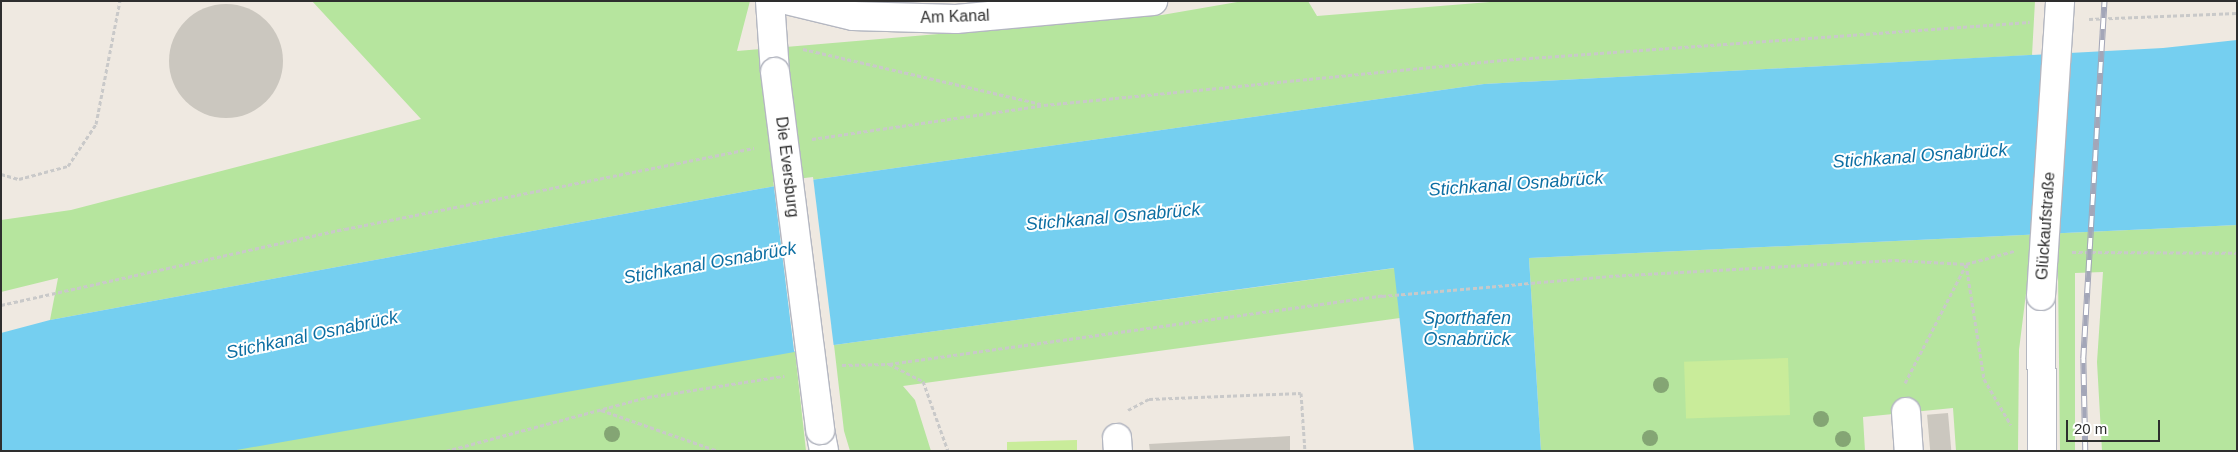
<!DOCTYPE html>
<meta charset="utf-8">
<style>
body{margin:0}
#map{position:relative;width:2238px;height:452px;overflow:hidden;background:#efe9e1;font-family:Helvetica,sans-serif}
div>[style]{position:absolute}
.green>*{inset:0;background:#b6e59e}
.pitch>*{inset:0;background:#c9ec9a;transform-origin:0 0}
.water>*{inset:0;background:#75cff0}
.pier>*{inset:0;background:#efe9e1;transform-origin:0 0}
.building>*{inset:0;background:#cbc7bf;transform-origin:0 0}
.round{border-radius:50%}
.path>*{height:3px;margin-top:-1.5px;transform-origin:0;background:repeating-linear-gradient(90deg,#c9c9c9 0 4px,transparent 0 6.5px)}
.roads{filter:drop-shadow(1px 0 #b4b7c1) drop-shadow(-1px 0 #b4b7c1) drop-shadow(0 1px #b4b7c1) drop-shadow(0 -1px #b4b7c1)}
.minor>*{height:28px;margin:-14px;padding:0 14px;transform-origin:14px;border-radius:14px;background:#fff}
.rail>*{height:5.5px;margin-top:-2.75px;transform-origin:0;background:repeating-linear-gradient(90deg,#fff 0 11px,#a3a6b8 0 22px);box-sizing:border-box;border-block:1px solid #a3a6b8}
.bridges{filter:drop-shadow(1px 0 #b4b7c1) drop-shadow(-1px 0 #b4b7c1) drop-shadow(0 1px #b4b7c1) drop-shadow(0 -1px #b4b7c1)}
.minor-bridge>*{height:28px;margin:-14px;padding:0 14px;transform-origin:14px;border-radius:14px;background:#fff}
.trees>*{width:16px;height:16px;margin:-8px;border-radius:50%;background:#84a574}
span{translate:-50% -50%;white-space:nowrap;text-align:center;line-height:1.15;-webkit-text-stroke:4px #fff;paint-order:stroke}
.street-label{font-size:16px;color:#2e2e2e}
.water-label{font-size:18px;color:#0d6fa3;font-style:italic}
.frame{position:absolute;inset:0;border:2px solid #2e2e2e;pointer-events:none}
.scale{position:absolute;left:2066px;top:420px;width:94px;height:22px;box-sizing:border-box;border:2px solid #2e2e2e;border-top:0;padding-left:6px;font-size:15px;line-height:18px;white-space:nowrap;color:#2e2e2e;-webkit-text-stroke:4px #fff;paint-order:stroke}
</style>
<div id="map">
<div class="green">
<i style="clip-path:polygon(312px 1px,750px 1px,737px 51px,1162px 15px,1243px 1px,1308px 1px,1317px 16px,1502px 1px,2035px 1px,2032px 55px,1484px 84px,797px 182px,50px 320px,58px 278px,1px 292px,1px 220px,71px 210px,421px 119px)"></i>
<i style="clip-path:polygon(2237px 225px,2237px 451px,2102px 451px,2097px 362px,2103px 272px,2075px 273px,2075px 451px,2060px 451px,2058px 272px,2029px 269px,2019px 350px,2018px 451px,1956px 451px,1953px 408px,1863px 417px,1865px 451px,1541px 451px,1529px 258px)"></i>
<i style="clip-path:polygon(1395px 268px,1400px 318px,903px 386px,915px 400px,931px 451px,850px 451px,844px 431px,834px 345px)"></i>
<i style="clip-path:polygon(795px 351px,806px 451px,231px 451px,260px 443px)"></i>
</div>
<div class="pitch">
<i style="left:1788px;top:358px;width:57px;height:104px;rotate:88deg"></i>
<i style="clip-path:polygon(1077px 440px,1077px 451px,1007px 451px,1007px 442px)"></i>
</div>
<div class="water">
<i style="clip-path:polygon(2237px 40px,2237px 225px,1529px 258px,1541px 451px,1414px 451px,1394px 268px,834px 345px,231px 451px,1px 451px,1px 333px,50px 320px,797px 182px,1484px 84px,2163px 48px)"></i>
</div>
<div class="pier">
<i style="left:813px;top:177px;width:171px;height:40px;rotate:83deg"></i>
</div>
<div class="building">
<i class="round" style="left:169px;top:4px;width:114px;height:114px"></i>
<i style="left:1948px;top:413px;width:38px;height:21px;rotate:85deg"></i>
<i style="clip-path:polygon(1290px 436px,1290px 451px,1150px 451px,1149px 444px)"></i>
</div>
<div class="path">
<i style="left:2089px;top:19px;width:148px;rotate:-2.3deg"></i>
<i style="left:803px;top:49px;width:244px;rotate:13deg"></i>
<i style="left:812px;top:139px;width:234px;rotate:-8.3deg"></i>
<i style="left:1044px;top:105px;width:461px;rotate:-5.6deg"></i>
<i style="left:1503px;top:60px;width:528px;rotate:-4.12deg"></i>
<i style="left:1px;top:174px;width:19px;rotate:16deg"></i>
<i style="left:19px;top:179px;width:51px;rotate:-14.9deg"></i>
<i style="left:68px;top:166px;width:50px;rotate:-56.3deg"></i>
<i style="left:96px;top:124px;width:125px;rotate:-79deg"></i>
<i style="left:2072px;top:252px;width:165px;rotate:0.3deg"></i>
<i style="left:1966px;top:264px;width:116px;rotate:81.1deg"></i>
<i style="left:1984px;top:379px;width:53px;rotate:59.6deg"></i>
<i style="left:1px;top:305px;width:352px;rotate:-12.5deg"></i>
<i style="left:345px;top:229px;width:417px;rotate:-11.2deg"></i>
<i style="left:889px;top:364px;width:498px;rotate:-7.9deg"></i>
<i style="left:1382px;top:296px;width:228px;rotate:-5deg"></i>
<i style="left:1609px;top:276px;width:286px;rotate:-3.2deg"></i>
<i style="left:1895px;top:260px;width:71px;rotate:3.2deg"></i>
<i style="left:1966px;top:264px;width:50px;rotate:-15.2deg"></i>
<i style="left:842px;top:365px;width:47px;rotate:-1.2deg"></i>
<i style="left:889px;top:364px;width:38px;rotate:27deg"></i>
<i style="left:923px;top:381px;width:74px;rotate:70.3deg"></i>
<i style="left:1905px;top:383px;width:133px;rotate:-62.7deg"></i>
<i style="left:601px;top:410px;width:124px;rotate:19.3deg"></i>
<i style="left:1128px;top:410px;width:24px;rotate:-28deg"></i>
<i style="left:1149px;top:399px;width:152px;rotate:-2.3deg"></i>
<i style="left:1301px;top:393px;width:58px;rotate:86.1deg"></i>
<i style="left:446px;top:451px;width:209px;rotate:-15deg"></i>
<i style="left:648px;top:397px;width:138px;rotate:-8.8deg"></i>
</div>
<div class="roads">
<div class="minor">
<i style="left:770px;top:1px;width:71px;rotate:86deg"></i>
<i style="left:790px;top:1px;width:65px;rotate:13.4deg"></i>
<i style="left:853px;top:16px;width:103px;rotate:1.7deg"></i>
<i style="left:956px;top:19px;width:198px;rotate:-5.2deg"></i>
<i style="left:2041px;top:296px;width:155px;rotate:89.6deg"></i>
<i style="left:1906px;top:412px;width:39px;rotate:86deg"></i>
<i style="left:820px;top:430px;width:21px;rotate:79deg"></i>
<i style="left:1117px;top:438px;width:13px;rotate:86deg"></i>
</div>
</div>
<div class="rail">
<i style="left:2085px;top:451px;width:92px;rotate:-91.2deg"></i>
<i style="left:2083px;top:359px;width:359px;rotate:-86.6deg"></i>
</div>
<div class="bridges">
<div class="minor-bridge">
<i style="left:775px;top:72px;width:361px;rotate:82.8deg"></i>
<i style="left:2041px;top:296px;width:296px;rotate:-86.3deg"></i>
</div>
</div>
<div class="trees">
<i style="left:1661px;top:385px"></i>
<i style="left:1821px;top:419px"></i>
<i style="left:612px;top:434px"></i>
<i style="left:1650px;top:438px"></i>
<i style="left:1843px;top:439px"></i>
</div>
<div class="street-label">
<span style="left:955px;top:17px;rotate:-2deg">Am Kanal</span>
<span style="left:787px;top:167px;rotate:83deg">Die Eversburg</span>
<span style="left:2046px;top:226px;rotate:-86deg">Glückaufstraße</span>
</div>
<div class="water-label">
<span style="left:1920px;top:156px;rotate:-4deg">Stichkanal Osnabrück</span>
<span style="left:1516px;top:184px;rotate:-4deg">Stichkanal Osnabrück</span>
<span style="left:1113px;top:217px;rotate:-5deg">Stichkanal Osnabrück</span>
<span style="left:710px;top:263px;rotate:-10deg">Stichkanal Osnabrück</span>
<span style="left:1467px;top:329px">Sporthafen<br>Osnabrück</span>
<span style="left:312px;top:335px;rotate:-12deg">Stichkanal Osnabrück</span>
</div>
<div class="frame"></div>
<div class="scale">20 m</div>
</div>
